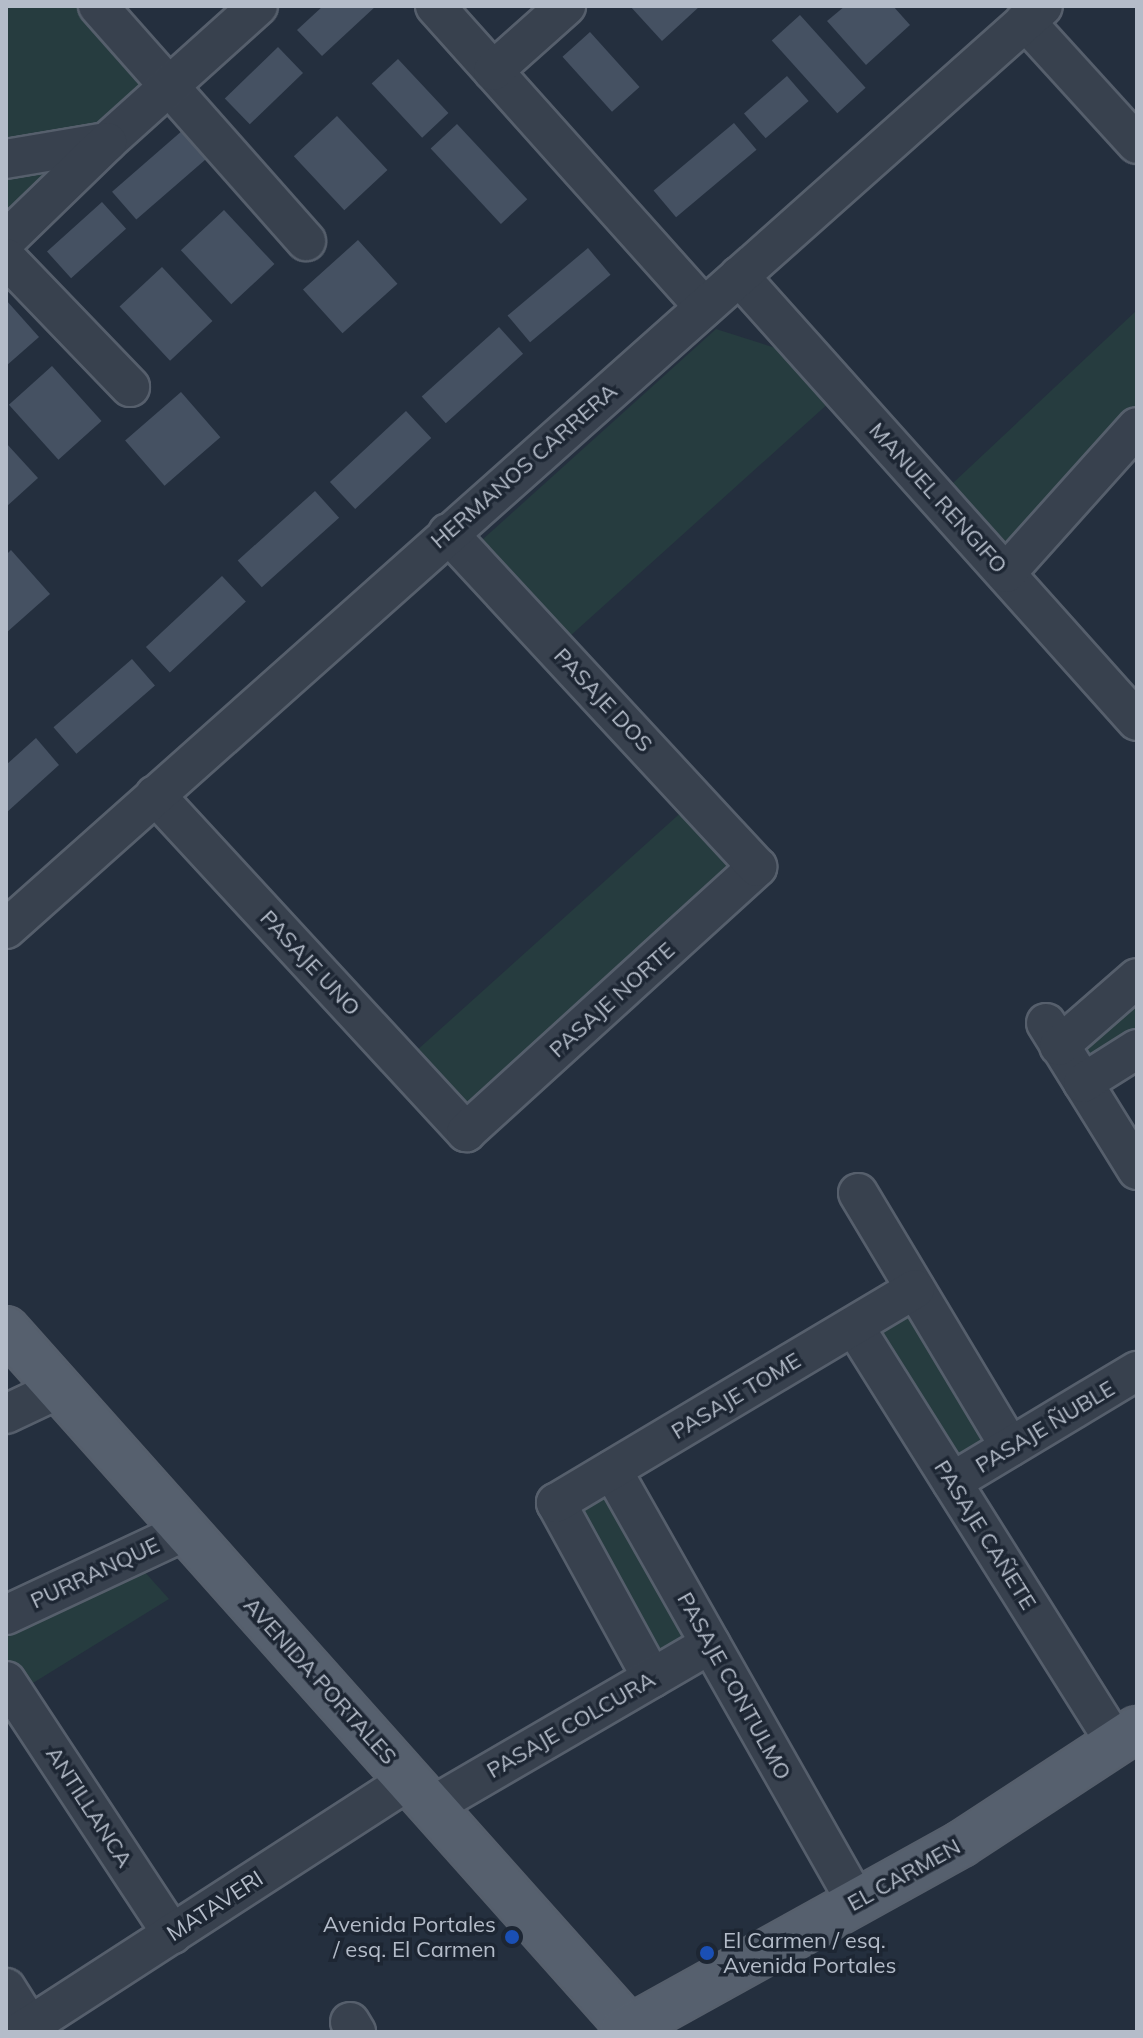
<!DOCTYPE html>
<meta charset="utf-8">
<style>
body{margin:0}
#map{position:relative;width:1143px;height:2038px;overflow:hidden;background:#242f3e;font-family:Mulish,sans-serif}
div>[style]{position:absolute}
.green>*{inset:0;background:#263c3f;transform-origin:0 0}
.building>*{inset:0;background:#455162;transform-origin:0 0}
.roads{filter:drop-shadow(2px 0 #565f6c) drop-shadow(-2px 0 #565f6c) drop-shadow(0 2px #565f6c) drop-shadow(0 -2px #565f6c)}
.minor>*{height:38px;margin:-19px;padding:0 19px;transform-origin:19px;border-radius:19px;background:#38414e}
.major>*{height:44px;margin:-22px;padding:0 22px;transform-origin:22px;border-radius:22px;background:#56606e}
.dots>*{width:22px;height:22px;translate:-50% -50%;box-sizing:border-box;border:4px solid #1d2633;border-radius:50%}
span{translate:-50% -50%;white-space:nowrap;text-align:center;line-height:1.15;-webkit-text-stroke:7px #1d2633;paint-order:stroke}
.street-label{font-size:22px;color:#b4bcc9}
.poi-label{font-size:22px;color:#b4bcc9}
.right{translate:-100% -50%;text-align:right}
.left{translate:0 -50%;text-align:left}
.frame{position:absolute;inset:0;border:8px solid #b4bcc9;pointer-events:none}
</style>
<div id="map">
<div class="green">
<i style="clip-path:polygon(6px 6px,77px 6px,146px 84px,94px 130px,6px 146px)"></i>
<i style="clip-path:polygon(62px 159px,6px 210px,6px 169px)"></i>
<i style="clip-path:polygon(1137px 310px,1137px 411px,1012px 549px,953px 483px)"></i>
<i style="clip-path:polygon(716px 329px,785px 351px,831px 401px,569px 637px,482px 540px)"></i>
<i style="left:686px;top:808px;width:75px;height:365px;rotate:48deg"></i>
<i style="clip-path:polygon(1137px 993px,1137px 1032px,1084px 1064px,1076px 1047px)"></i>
<i style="left:905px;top:1305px;width:167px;height:40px;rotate:59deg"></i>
<i style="left:607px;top:1488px;width:176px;height:42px;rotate:61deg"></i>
<i style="clip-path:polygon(135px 1561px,169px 1599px,20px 1691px,6px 1670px,6px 1627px)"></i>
</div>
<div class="building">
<i style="clip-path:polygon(323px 6px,376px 6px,322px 56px,297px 30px)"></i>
<i style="clip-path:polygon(630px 6px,700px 6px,662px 41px)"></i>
<i style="clip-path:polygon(845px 6px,893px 6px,910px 25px,866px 65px,827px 21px)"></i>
<i style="left:800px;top:15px;width:98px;height:38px;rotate:48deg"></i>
<i style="left:590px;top:32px;width:74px;height:37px;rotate:48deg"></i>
<i style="left:278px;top:47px;width:36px;height:74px;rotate:46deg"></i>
<i style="left:398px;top:59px;width:74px;height:36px;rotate:47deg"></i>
<i style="left:787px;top:76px;width:33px;height:57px;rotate:49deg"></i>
<i style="left:337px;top:116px;width:74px;height:59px;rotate:47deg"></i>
<i style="left:734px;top:123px;width:35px;height:105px;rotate:50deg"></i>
<i style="left:457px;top:124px;width:103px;height:36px;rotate:47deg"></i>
<i style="left:183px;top:130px;width:37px;height:94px;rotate:49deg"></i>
<i style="left:102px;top:202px;width:36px;height:74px;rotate:48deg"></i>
<i style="left:224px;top:210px;width:74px;height:59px;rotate:47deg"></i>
<i style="left:358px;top:240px;width:59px;height:74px;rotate:48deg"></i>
<i style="left:588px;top:248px;width:35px;height:105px;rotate:50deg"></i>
<i style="left:162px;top:267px;width:74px;height:58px;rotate:47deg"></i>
<i style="clip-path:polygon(6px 300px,39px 337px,6px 366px)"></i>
<i style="left:499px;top:327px;width:36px;height:104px;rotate:48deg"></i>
<i style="left:52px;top:366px;width:74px;height:58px;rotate:48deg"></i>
<i style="left:181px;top:392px;width:60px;height:74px;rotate:49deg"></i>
<i style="left:406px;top:411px;width:37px;height:104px;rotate:47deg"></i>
<i style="clip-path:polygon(6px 443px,38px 478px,6px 507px)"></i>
<i style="left:315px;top:491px;width:36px;height:104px;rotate:48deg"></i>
<i style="clip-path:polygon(11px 550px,50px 594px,6px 633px,6px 555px)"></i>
<i style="left:222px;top:576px;width:35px;height:104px;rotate:47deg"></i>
<i style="left:132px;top:659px;width:35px;height:104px;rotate:49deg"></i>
<i style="clip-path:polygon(36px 738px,59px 765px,6px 813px,6px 765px)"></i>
</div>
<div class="roads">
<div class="minor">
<i style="left:98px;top:6px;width:314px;rotate:48.5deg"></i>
<i style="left:435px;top:6px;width:404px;rotate:48.2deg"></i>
<i style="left:1025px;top:21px;width:166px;rotate:47.7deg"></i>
<i style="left:493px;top:71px;width:98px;rotate:-41.7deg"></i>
<i style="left:6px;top:159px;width:102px;rotate:-9.6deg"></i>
<i style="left:107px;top:142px;width:203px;rotate:-42deg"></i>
<i style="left:6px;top:240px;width:141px;rotate:-44.1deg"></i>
<i style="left:6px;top:258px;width:179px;rotate:46.1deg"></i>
<i style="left:739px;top:276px;width:597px;rotate:48.19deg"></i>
<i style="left:1006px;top:573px;width:196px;rotate:-48.1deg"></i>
<i style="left:155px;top:795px;width:459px;rotate:47.3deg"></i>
<i style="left:466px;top:1132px;width:394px;rotate:-42.3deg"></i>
<i style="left:757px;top:867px;width:455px;rotate:-132.8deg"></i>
<i style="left:6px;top:929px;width:1388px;rotate:-41.67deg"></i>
<i style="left:1046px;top:1023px;width:173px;rotate:58.2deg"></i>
<i style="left:1059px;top:1046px;width:103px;rotate:-41.1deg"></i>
<i style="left:1083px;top:1083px;width:64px;rotate:-32.2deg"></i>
<i style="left:858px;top:1193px;width:296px;rotate:59.1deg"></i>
<i style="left:854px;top:1326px;width:493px;rotate:57.9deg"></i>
<i style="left:6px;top:1414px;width:59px;rotate:-25.3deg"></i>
<i style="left:612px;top:1470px;width:496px;rotate:60.5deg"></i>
<i style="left:952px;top:1482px;width:216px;rotate:-31deg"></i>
<i style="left:6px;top:1615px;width:198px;rotate:-25.1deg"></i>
<i style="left:652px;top:1678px;width:200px;rotate:-118.7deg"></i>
<i style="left:556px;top:1503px;width:418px;rotate:-30.8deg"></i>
<i style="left:6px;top:1681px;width:303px;rotate:56.7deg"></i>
<i style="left:432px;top:1806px;width:322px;rotate:-30.2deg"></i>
<i style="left:6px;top:1988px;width:45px;rotate:57.7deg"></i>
<i style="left:350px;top:2022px;width:12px;rotate:59deg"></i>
<i style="left:20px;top:2032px;width:464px;rotate:-32.9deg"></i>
</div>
<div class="major">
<i style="left:6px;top:1329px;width:942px;rotate:48.27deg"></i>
<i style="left:622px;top:2032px;width:388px;rotate:-29deg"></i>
<i style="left:961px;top:1844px;width:210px;rotate:-33.2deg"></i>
</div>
</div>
<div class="dots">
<i style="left:512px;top:1937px;background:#1a4fb4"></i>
<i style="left:707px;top:1953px;background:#1a4fb4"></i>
</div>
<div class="street-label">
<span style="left:524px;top:466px;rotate:-41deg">HERMANOS CARRERA</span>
<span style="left:938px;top:498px;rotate:48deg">MANUEL RENGIFO</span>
<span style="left:603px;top:700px;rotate:47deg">PASAJE DOS</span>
<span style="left:310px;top:963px;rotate:47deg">PASAJE UNO</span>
<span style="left:612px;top:1000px;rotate:-42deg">PASAJE NORTE</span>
<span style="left:736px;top:1396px;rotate:-31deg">PASAJE TOME</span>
<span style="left:1045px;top:1427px;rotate:-31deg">PASAJE ÑUBLE</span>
<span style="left:985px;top:1535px;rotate:58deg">PASAJE CAÑETE</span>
<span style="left:95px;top:1573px;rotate:-25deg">PURRANQUE</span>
<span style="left:320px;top:1681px;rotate:48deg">AVENIDA PORTALES</span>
<span style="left:734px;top:1686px;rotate:61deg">PASAJE CONTULMO</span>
<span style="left:571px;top:1725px;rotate:-30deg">PASAJE COLCURA</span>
<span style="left:89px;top:1807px;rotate:57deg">ANTILLANCA</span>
<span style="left:904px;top:1875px;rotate:-29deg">EL CARMEN</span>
<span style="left:215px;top:1906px;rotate:-33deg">MATAVERI</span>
</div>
<div class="poi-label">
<span class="right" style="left:496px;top:1937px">Avenida Portales<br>/ esq. El Carmen</span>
<span class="left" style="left:723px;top:1953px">El Carmen / esq.<br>Avenida Portales</span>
</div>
<div class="frame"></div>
</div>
